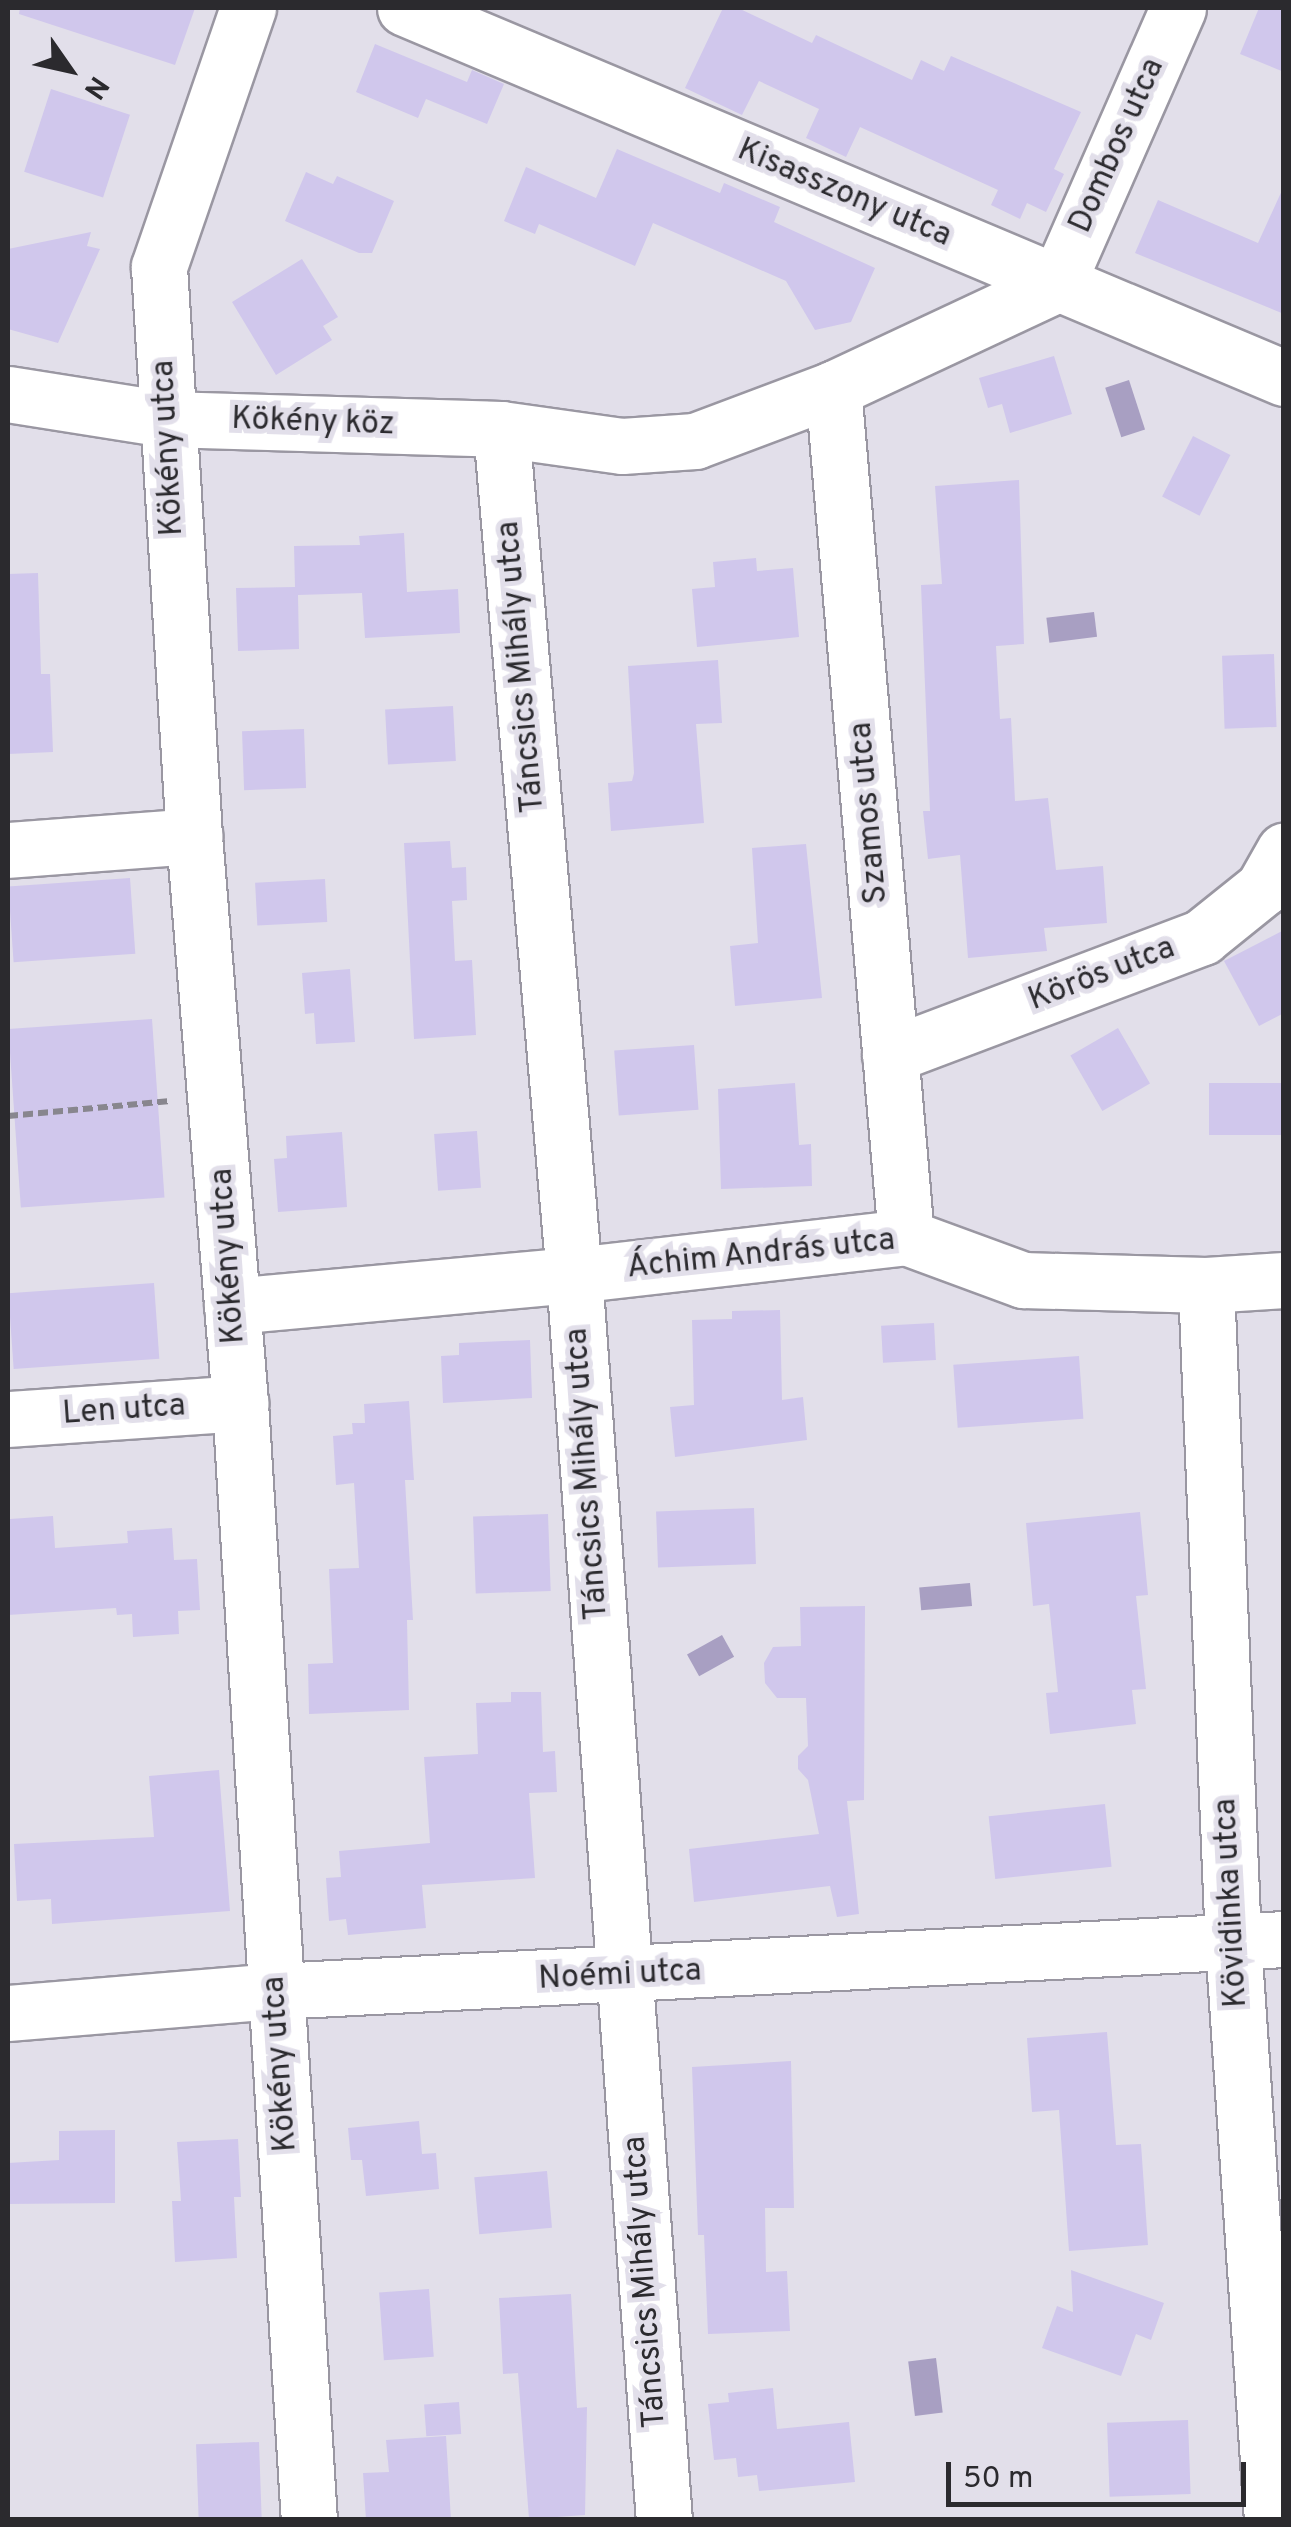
<!DOCTYPE html>
<meta charset="utf-8">
<style>
body{margin:0}
#map{position:relative;width:1291px;height:2527px;overflow:hidden;background:#e2dfea;font-family:Overpass,sans-serif}
div>[style]{position:absolute}
.water>*{inset:0;background:#a89fc2;transform-origin:0 0}
.building>*{inset:0;background:#d0c7ec;transform-origin:0 0}
.path>*{height:6px;margin-top:-3px;transform-origin:0;background:repeating-linear-gradient(90deg,#88868e 0 10px,transparent 0 15px)}
.roads{filter:drop-shadow(2px 0 #9a97a2) drop-shadow(-2px 0 #9a97a2) drop-shadow(0 2px #9a97a2) drop-shadow(0 -2px #9a97a2)}
.minor>*{height:55px;margin:-27.5px;padding:0 27.5px;transform-origin:27.5px;border-radius:27.5px;background:#fff}
span{translate:-50% -50%;white-space:nowrap;text-align:center;line-height:1.15;-webkit-text-stroke:10px #e2dfea;paint-order:stroke}
.street-label{font-size:32px;color:#2b2a2e}
.frame{position:absolute;inset:0;border:10px solid #2b2a2e;pointer-events:none}
.north{position:absolute;left:20px;top:20px;width:100px;height:100px;-webkit-text-stroke:8px #e2dfea;paint-order:stroke;rotate:124deg;font-size:28px;font-weight:700;line-height:40px;text-align:center;color:#2b2a2e}
.north::after{content:'';display:block;margin:auto;width:35px;height:45px;background:#2b2a2e;clip-path:polygon(50% 0,100% 100%,50% 72%,0 100%)}
.scale{position:absolute;left:946px;top:2462px;width:300px;height:45px;box-sizing:border-box;border:5px solid #2b2a2e;border-top:0;padding-left:12px;font-size:30px;line-height:35px;white-space:nowrap;color:#2b2a2e;-webkit-text-stroke:8px #e2dfea;paint-order:stroke}
</style>
<div id="map">
<div class="water">
<i style="left:1129px;top:380px;width:52px;height:25px;rotate:72deg"></i>
<i style="left:1094px;top:612px;width:25px;height:48px;rotate:83deg"></i>
<i style="left:970px;top:1583px;width:23px;height:51px;rotate:85deg"></i>
<i style="left:722px;top:1635px;width:25px;height:40px;rotate:61deg"></i>
<i style="left:936px;top:2358px;width:55px;height:28px;rotate:83deg"></i>
</div>
<div class="building">
<i style="clip-path:polygon(20px 8px,195px 8px,175px 65px,19px 14px)"></i>
<i style="clip-path:polygon(723px 8px,738px 8px,812px 43px,816px 35px,912px 80px,921px 60px,944px 71px,951px 56px,1081px 112px,1054px 169px,1064px 174px,1046px 212px,1027px 203px,1020px 219px,991px 205px,998px 190px,860px 127px,846px 157px,806px 138px,819px 109px,759px 81px,742px 115px,685px 88px)"></i>
<i style="clip-path:polygon(1259px 8px,1284px 8px,1284px 72px,1240px 54px)"></i>
<i style="clip-path:polygon(375px 44px,467px 82px,472px 70px,504px 84px,487px 124px,426px 99px,418px 118px,356px 92px)"></i>
<i style="left:51px;top:89px;width:83px;height:87px;rotate:18deg"></i>
<i style="clip-path:polygon(617px 149px,720px 193px,724px 183px,780px 207px,774px 222px,875px 268px,851px 322px,815px 330px,786px 281px,653px 223px,635px 266px,539px 224px,535px 234px,504px 221px,526px 167px,596px 198px)"></i>
<i style="clip-path:polygon(306px 172px,333px 184px,337px 176px,394px 201px,372px 253px,359px 253px,285px 221px)"></i>
<i style="clip-path:polygon(1284px 186px,1284px 314px,1135px 253px,1158px 200px,1258px 243px)"></i>
<i style="clip-path:polygon(91px 232px,87px 246px,100px 249px,58px 343px,8px 329px,8px 249px)"></i>
<i style="clip-path:polygon(302px 259px,338px 317px,323px 326px,332px 340px,276px 375px,232px 302px)"></i>
<i style="clip-path:polygon(1054px 356px,1072px 414px,1010px 433px,1002px 404px,988px 408px,979px 378px)"></i>
<i style="left:1193px;top:436px;width:42px;height:68px;rotate:27deg"></i>
<i style="clip-path:polygon(1019px 480px,1024px 644px,996px 646px,1000px 719px,1011px 718px,1015px 801px,1048px 798px,1056px 870px,1103px 866px,1107px 923px,1044px 928px,1047px 951px,968px 958px,960px 855px,928px 859px,923px 811px,930px 811px,921px 585px,942px 584px,935px 486px)"></i>
<i style="clip-path:polygon(404px 533px,407px 592px,458px 589px,460px 633px,365px 638px,362px 593px,298px 595px,299px 649px,238px 651px,236px 588px,295px 587px,294px 546px,360px 545px,359px 536px)"></i>
<i style="clip-path:polygon(756px 558px,757px 571px,793px 568px,799px 637px,697px 647px,692px 589px,715px 587px,713px 562px)"></i>
<i style="clip-path:polygon(38px 573px,41px 674px,50px 674px,53px 752px,8px 754px,8px 574px)"></i>
<i style="left:1274px;top:654px;width:73px;height:52px;rotate:88deg"></i>
<i style="clip-path:polygon(718px 660px,722px 723px,696px 724px,704px 823px,611px 831px,608px 783px,632px 781px,634px 773px,628px 666px)"></i>
<i style="left:453px;top:706px;width:55px;height:68px;rotate:87deg"></i>
<i style="left:304px;top:729px;width:59px;height:62px;rotate:88deg"></i>
<i style="clip-path:polygon(450px 841px,452px 868px,466px 867px,467px 900px,452px 901px,455px 961px,472px 960px,476px 1035px,414px 1039px,404px 843px)"></i>
<i style="clip-path:polygon(806px 844px,822px 998px,735px 1006px,730px 946px,758px 943px,752px 848px)"></i>
<i style="left:130px;top:878px;width:76px;height:122px;rotate:86deg"></i>
<i style="left:325px;top:879px;width:43px;height:70px;rotate:87deg"></i>
<i style="clip-path:polygon(1284px 930px,1284px 1013px,1259px 1026px,1224px 961px)"></i>
<i style="clip-path:polygon(350px 969px,355px 1042px,316px 1044px,314px 1013px,305px 1014px,302px 973px)"></i>
<i style="left:152px;top:1019px;width:179px;height:144px;rotate:86deg"></i>
<i style="left:1118px;top:1028px;width:64px;height:55px;rotate:60deg"></i>
<i style="left:694px;top:1045px;width:65px;height:80px;rotate:86deg"></i>
<i style="clip-path:polygon(795px 1083px,799px 1145px,811px 1144px,812px 1186px,721px 1189px,718px 1089px)"></i>
<i style="left:1284px;top:1083px;width:52px;height:75px;rotate:90deg"></i>
<i style="left:477px;top:1131px;width:57px;height:43px;rotate:86deg"></i>
<i style="clip-path:polygon(342px 1132px,347px 1207px,278px 1212px,274px 1159px,287px 1158px,286px 1136px)"></i>
<i style="left:154px;top:1283px;width:76px;height:146px;rotate:86deg"></i>
<i style="clip-path:polygon(780px 1310px,782px 1400px,803px 1397px,807px 1440px,675px 1457px,670px 1407px,694px 1405px,692px 1320px,732px 1319px,732px 1311px)"></i>
<i style="left:934px;top:1323px;width:37px;height:53px;rotate:87deg"></i>
<i style="clip-path:polygon(530px 1340px,532px 1398px,443px 1403px,441px 1356px,459px 1355px,459px 1343px)"></i>
<i style="left:1079px;top:1356px;width:63px;height:126px;rotate:86deg"></i>
<i style="clip-path:polygon(409px 1401px,414px 1480px,405px 1480px,413px 1620px,407px 1620px,409px 1710px,309px 1714px,308px 1664px,333px 1663px,329px 1569px,359px 1568px,354px 1483px,336px 1485px,333px 1436px,353px 1434px,352px 1423px,365px 1423px,364px 1404px)"></i>
<i style="left:754px;top:1508px;width:56px;height:98px;rotate:88deg"></i>
<i style="clip-path:polygon(1140px 1512px,1148px 1595px,1136px 1596px,1146px 1689px,1132px 1690px,1136px 1724px,1050px 1734px,1046px 1693px,1058px 1692px,1049px 1604px,1033px 1606px,1026px 1523px)"></i>
<i style="left:548px;top:1514px;width:77px;height:75px;rotate:88deg"></i>
<i style="clip-path:polygon(53px 1516px,55px 1548px,128px 1543px,127px 1531px,172px 1528px,174px 1560px,197px 1559px,200px 1610px,178px 1611px,179px 1634px,133px 1637px,132px 1614px,117px 1615px,116px 1608px,8px 1615px,10px 1519px)"></i>
<i style="clip-path:polygon(865px 1606px,864px 1800px,847px 1801px,859px 1914px,837px 1917px,830px 1886px,694px 1902px,689px 1849px,819px 1834px,808px 1780px,798px 1769px,798px 1756px,808px 1746px,806px 1698px,777px 1698px,765px 1683px,764px 1663px,773px 1647px,801px 1646px,800px 1607px)"></i>
<i style="clip-path:polygon(511px 1692px,541px 1692px,543px 1752px,555px 1751px,557px 1792px,529px 1793px,535px 1878px,422px 1885px,426px 1928px,348px 1935px,346px 1919px,329px 1921px,326px 1878px,341px 1877px,339px 1851px,430px 1843px,424px 1757px,478px 1754px,476px 1703px,511px 1702px)"></i>
<i style="clip-path:polygon(219px 1770px,230px 1911px,52px 1924px,51px 1899px,17px 1901px,14px 1844px,154px 1837px,149px 1776px)"></i>
<i style="left:1105px;top:1804px;width:63px;height:117px;rotate:84deg"></i>
<i style="clip-path:polygon(1107px 2032px,1116px 2145px,1141px 2144px,1148px 2245px,1069px 2251px,1059px 2110px,1032px 2112px,1027px 2038px)"></i>
<i style="clip-path:polygon(791px 2061px,794px 2208px,765px 2208px,766px 2272px,787px 2271px,790px 2331px,708px 2334px,704px 2235px,698px 2235px,692px 2067px)"></i>
<i style="clip-path:polygon(419px 2121px,422px 2154px,436px 2153px,439px 2189px,366px 2196px,362px 2160px,351px 2160px,348px 2128px)"></i>
<i style="clip-path:polygon(115px 2130px,115px 2203px,8px 2204px,8px 2163px,59px 2160px,59px 2131px)"></i>
<i style="clip-path:polygon(238px 2139px,241px 2197px,234px 2197px,237px 2258px,175px 2262px,172px 2201px,181px 2201px,177px 2142px)"></i>
<i style="left:547px;top:2171px;width:57px;height:73px;rotate:85deg"></i>
<i style="clip-path:polygon(1071px 2270px,1164px 2303px,1151px 2340px,1136px 2334px,1121px 2376px,1042px 2348px,1057px 2306px,1073px 2312px)"></i>
<i style="left:429px;top:2289px;width:68px;height:50px;rotate:86deg"></i>
<i style="clip-path:polygon(571px 2294px,577px 2408px,587px 2407px,585px 2515px,529px 2519px,518px 2373px,503px 2374px,499px 2298px)"></i>
<i style="clip-path:polygon(773px 2388px,777px 2429px,849px 2422px,855px 2482px,759px 2491px,757px 2475px,738px 2477px,736px 2458px,714px 2460px,708px 2404px,729px 2402px,728px 2393px)"></i>
<i style="left:459px;top:2402px;width:32px;height:35px;rotate:86deg"></i>
<i style="left:1188px;top:2420px;width:74px;height:81px;rotate:88deg"></i>
<i style="clip-path:polygon(446px 2436px,451px 2520px,366px 2520px,363px 2473px,389px 2472px,386px 2440px)"></i>
<i style="left:259px;top:2442px;width:78px;height:63px;rotate:88deg"></i>
</div>
<div class="path">
<i style="left:8px;top:1116px;width:163px;rotate:-5.3deg"></i>
</div>
<div class="roads">
<div class="minor">
<i style="left:248px;top:8px;width:274px;rotate:109deg"></i>
<i style="left:159px;top:267px;width:570px;rotate:86.48deg"></i>
<i style="left:194px;top:836px;width:569px;rotate:85.36deg"></i>
<i style="left:240px;top:1403px;width:1119px;rotate:86.47deg"></i>
<i style="left:405px;top:8px;width:954px;rotate:22.83deg"></i>
<i style="left:1057px;top:284px;width:301px;rotate:-66.3deg"></i>
<i style="left:833px;top:389px;width:851px;rotate:85.08deg"></i>
<i style="left:8px;top:394px;width:160px;rotate:9deg"></i>
<i style="left:166px;top:419px;width:335px;rotate:1.7deg"></i>
<i style="left:501px;top:429px;width:122px;rotate:8deg"></i>
<i style="left:622px;top:446px;width:73px;rotate:-3.9deg"></i>
<i style="left:695px;top:441px;width:147px;rotate:-20.6deg"></i>
<i style="left:833px;top:389px;width:247px;rotate:-25.1deg"></i>
<i style="left:501px;top:429px;width:849px;rotate:85.07deg"></i>
<i style="left:574px;top:1275px;width:1248px;rotate:85.87deg"></i>
<i style="left:8px;top:850px;width:187px;rotate:-4.3deg"></i>
<i style="left:890px;top:1055px;width:334px;rotate:-20.7deg"></i>
<i style="left:1202px;top:937px;width:78px;rotate:-38.8deg"></i>
<i style="left:1263px;top:888px;width:43px;rotate:-60.4deg"></i>
<i style="left:1206px;top:1285px;width:659px;rotate:87.65deg"></i>
<i style="left:1233px;top:1943px;width:578px;rotate:86.13deg"></i>
<i style="left:232px;top:1306px;width:343px;rotate:-5.2deg"></i>
<i style="left:574px;top:1275px;width:334px;rotate:-6.5deg"></i>
<i style="left:906px;top:1237px;width:125px;rotate:20.2deg"></i>
<i style="left:1023px;top:1280px;width:183px;rotate:1.6deg"></i>
<i style="left:1206px;top:1285px;width:78px;rotate:-3.7deg"></i>
<i style="left:8px;top:1419px;width:233px;rotate:-3.9deg"></i>
<i style="left:8px;top:2013px;width:269px;rotate:-4.7deg"></i>
<i style="left:276px;top:1991px;width:1009px;rotate:-2.95deg"></i>
</div>
</div>
<div class="street-label">
<span style="left:1118px;top:146px;rotate:-66deg">Dombos utca</span>
<span style="left:844px;top:194px;rotate:23deg">Kisasszony utca</span>
<span style="left:313px;top:423px;rotate:2deg">Kökény köz</span>
<span style="left:169px;top:448px;rotate:-93deg">Kökény utca</span>
<span style="left:522px;top:667px;rotate:-95deg">Táncsics Mihály utca</span>
<span style="left:870px;top:813px;rotate:-95deg">Szamos utca</span>
<span style="left:1102px;top:975px;rotate:-21deg">Körös utca</span>
<span style="left:761px;top:1255px;rotate:-6deg">Áchim András utca</span>
<span style="left:229px;top:1256px;rotate:-94deg">Kökény utca</span>
<span style="left:124px;top:1411px;rotate:-4deg">Len utca</span>
<span style="left:588px;top:1474px;rotate:-94deg">Táncsics Mihály utca</span>
<span style="left:1232px;top:1903px;rotate:-93deg">Kövidinka utca</span>
<span style="left:620px;top:1976px;rotate:-3deg">Noémi utca</span>
<span style="left:281px;top:2064px;rotate:-94deg">Kökény utca</span>
<span style="left:646px;top:2282px;rotate:-94deg">Táncsics Mihály utca</span>
</div>
<div class="frame"></div>
<div class="north">N</div>
<div class="scale">50 m</div>
</div>
